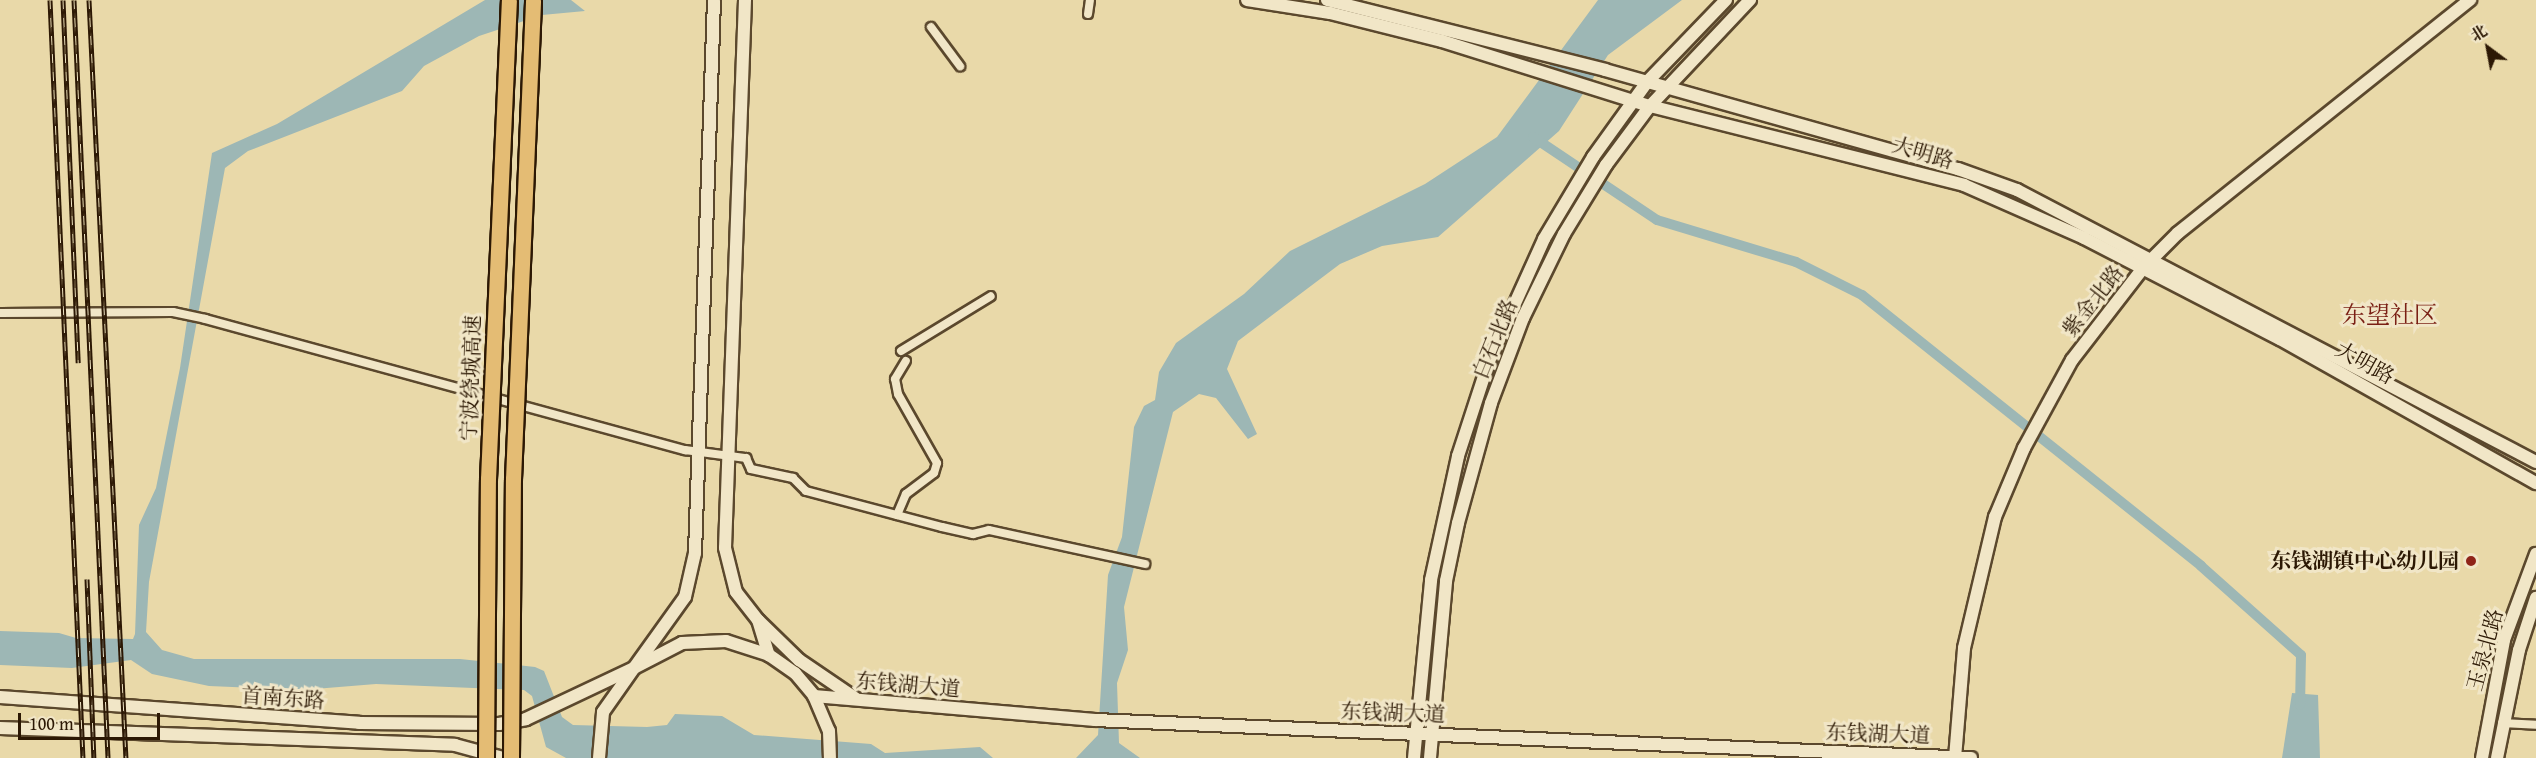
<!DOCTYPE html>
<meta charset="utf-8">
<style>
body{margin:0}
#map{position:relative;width:2536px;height:758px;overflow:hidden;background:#e9d9a9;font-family:"Gentium Book Plus","Noto Serif SC",serif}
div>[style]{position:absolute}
.water>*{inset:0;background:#9db7b5}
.canal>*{height:10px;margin:-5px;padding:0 5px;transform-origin:5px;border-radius:5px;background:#9db7b5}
.roads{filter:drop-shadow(2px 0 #5b482d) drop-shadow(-2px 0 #5b482d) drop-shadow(0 2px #5b482d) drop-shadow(0 -2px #5b482d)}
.street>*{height:8px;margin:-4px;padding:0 4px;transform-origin:4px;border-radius:4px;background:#f1e6c7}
.secondary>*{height:12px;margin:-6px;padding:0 6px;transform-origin:6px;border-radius:6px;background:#f1e6c7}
.rail>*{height:5px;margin-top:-2.5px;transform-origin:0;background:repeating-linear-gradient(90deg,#f1e6c7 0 9px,#2c1804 0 18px);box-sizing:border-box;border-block:2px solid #2c1804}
.bridges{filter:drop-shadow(2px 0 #2c1804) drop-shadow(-2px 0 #2c1804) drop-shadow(0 2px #2c1804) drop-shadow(0 -2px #2c1804)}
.highway-bridge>*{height:15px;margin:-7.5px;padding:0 7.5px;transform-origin:7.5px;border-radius:7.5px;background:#e4bc74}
.dots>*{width:16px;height:16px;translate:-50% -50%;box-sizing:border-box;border:3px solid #f1e6c7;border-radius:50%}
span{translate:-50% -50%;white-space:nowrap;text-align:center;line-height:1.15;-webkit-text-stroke:6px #f1e6c7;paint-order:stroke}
.street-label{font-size:21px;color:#2c1804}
.poi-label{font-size:21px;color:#2c1804;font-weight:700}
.right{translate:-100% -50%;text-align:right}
.quarter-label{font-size:24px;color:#7a1f14}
.north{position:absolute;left:2458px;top:18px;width:60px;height:60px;-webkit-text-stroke:4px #f1e6c7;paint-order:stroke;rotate:328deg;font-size:16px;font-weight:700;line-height:24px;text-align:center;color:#2c1804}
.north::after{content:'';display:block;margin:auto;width:21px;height:27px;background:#2c1804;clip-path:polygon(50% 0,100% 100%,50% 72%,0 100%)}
.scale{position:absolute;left:18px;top:713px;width:142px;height:27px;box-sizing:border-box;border:3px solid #2c1804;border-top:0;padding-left:8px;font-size:18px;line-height:21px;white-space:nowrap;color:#2c1804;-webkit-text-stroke:4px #f1e6c7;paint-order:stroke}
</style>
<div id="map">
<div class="water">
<i style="clip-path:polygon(485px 0,571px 0,585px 11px,542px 15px,479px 36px,424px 66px,402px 91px,248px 151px,225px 168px,149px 582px,146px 632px,162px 650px,194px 659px,460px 659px,535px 667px,544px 671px,562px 717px,573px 725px,647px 727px,667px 725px,675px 714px,722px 716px,754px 735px,871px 744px,885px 753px,980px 747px,993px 758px,566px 758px,546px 747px,532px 696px,524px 690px,376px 684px,302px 690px,209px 686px,152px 674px,131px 660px,72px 668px,0 665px,0 631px,59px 633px,76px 638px,133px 639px,135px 634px,139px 525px,156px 488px,180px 368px,212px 153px,277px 124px)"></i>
<i style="clip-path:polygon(1598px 0,1682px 0,1608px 55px,1559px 131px,1438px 237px,1382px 246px,1340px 264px,1238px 341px,1227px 369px,1257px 434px,1248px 439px,1216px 398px,1199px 394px,1173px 412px,1124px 607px,1128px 650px,1117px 683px,1119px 743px,1140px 758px,1076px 758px,1098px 735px,1108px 575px,1122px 537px,1134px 427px,1144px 406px,1155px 400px,1159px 372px,1176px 343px,1244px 294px,1290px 251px,1425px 184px,1497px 137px)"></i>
<i style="clip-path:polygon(2292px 693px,2318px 695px,2320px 758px,2282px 758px)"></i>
</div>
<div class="canal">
<i style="left:1533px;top:137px;width:149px;rotate:33.8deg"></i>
<i style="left:1657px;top:220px;width:145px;rotate:16.8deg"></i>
<i style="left:1796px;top:262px;width:74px;rotate:26.6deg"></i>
<i style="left:1862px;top:295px;width:434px;rotate:38.6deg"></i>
<i style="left:2201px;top:566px;width:134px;rotate:41.7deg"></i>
<i style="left:2301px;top:655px;width:50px;rotate:91.1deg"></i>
</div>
<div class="roads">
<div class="street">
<i style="left:1088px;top:14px;width:14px;rotate:-82deg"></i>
<i style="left:931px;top:27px;width:49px;rotate:53.4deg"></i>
<i style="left:0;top:313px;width:173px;rotate:-0.3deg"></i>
<i style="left:173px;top:312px;width:33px;rotate:12deg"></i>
<i style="left:205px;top:319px;width:498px;rotate:15.3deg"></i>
<i style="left:685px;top:450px;width:62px;rotate:7.5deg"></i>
<i style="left:746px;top:458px;width:12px;rotate:66deg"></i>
<i style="left:751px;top:469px;width:43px;rotate:12.1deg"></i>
<i style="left:793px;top:478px;width:18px;rotate:45deg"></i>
<i style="left:806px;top:491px;width:141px;rotate:14.8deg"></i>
<i style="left:942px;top:527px;width:32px;rotate:13deg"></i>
<i style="left:973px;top:534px;width:16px;rotate:-14deg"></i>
<i style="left:989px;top:530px;width:160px;rotate:12.3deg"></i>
<i style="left:901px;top:351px;width:105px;rotate:-31.4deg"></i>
<i style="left:897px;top:515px;width:23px;rotate:-67deg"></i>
<i style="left:906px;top:494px;width:35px;rotate:-37deg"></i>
<i style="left:934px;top:473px;width:10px;rotate:-73deg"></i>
<i style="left:937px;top:463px;width:79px;rotate:-119.5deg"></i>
<i style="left:898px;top:394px;width:15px;rotate:-101deg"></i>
<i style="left:895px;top:379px;width:21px;rotate:-59deg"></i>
<i style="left:2502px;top:723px;width:34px;rotate:3deg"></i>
</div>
<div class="secondary">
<i style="left:745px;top:0;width:548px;rotate:92.09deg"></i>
<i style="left:725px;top:548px;width:45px;rotate:76deg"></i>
<i style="left:736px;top:592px;width:36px;rotate:52deg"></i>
<i style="left:758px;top:620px;width:37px;rotate:73deg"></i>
<i style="left:1247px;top:0;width:84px;rotate:8.9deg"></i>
<i style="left:1330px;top:13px;width:115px;rotate:14deg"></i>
<i style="left:1442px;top:41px;width:218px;rotate:17.4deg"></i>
<i style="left:1650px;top:106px;width:324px;rotate:14.1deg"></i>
<i style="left:1964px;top:185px;width:131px;rotate:23.8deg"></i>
<i style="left:2084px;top:238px;width:220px;rotate:27.3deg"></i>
<i style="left:2280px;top:339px;width:294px;rotate:29.4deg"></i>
<i style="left:1327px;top:0;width:287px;rotate:14.1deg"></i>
<i style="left:1605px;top:70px;width:367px;rotate:15.7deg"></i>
<i style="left:1958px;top:169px;width:63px;rotate:19.6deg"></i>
<i style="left:2017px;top:190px;width:586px;rotate:27.66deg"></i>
<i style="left:759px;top:621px;width:56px;rotate:44.3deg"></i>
<i style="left:799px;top:660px;width:68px;rotate:34.2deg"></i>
<i style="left:814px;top:696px;width:282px;rotate:4.9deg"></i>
<i style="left:1095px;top:720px;width:877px;rotate:2.48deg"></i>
<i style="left:0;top:697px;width:360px;rotate:4.1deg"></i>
<i style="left:359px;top:723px;width:140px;rotate:0.4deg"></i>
<i style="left:499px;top:724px;width:27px;rotate:-10deg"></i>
<i style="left:526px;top:719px;width:119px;rotate:-25.3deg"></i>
<i style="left:634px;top:668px;width:87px;rotate:-54.3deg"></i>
<i style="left:685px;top:597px;width:45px;rotate:-77.2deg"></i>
<i style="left:695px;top:553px;width:553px;rotate:-88.03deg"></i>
<i style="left:0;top:728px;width:455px;rotate:2.1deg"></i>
<i style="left:455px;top:745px;width:50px;rotate:15.2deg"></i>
<i style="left:599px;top:758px;width:46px;rotate:-85deg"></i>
<i style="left:603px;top:712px;width:54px;rotate:-54.8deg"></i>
<i style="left:634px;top:668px;width:54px;rotate:-27.5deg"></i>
<i style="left:682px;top:643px;width:44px;rotate:-2.6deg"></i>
<i style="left:726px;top:641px;width:45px;rotate:18deg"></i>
<i style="left:769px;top:655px;width:32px;rotate:35deg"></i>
<i style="left:795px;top:673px;width:30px;rotate:50deg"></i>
<i style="left:814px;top:696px;width:38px;rotate:67deg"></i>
<i style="left:829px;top:731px;width:27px;rotate:88deg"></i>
<i style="left:1414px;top:758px;width:179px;rotate:-84.5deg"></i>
<i style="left:1431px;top:580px;width:127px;rotate:-77.7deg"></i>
<i style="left:1458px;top:456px;width:100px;rotate:-71.9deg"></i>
<i style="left:1489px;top:361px;width:134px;rotate:-65.7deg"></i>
<i style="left:1544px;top:239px;width:96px;rotate:-59.1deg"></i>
<i style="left:1593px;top:157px;width:92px;rotate:-54.2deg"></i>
<i style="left:1647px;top:82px;width:114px;rotate:-46.1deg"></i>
<i style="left:1430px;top:758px;width:178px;rotate:-84.8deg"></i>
<i style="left:1446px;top:581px;width:59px;rotate:-78.3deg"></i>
<i style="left:1458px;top:523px;width:124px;rotate:-74.6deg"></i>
<i style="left:1491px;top:403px;width:91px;rotate:-69.4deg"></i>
<i style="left:1523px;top:318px;width:93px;rotate:-64deg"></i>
<i style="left:1564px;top:234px;width:81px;rotate:-58.7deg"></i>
<i style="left:1606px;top:165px;width:74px;rotate:-53.3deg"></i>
<i style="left:1650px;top:106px;width:146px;rotate:-46.7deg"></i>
<i style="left:1955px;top:758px;width:110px;rotate:-85.3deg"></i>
<i style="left:1964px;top:648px;width:135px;rotate:-76.7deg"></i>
<i style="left:1995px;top:517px;width:75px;rotate:-67.2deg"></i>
<i style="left:2024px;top:448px;width:100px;rotate:-61.4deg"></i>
<i style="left:2072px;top:360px;width:116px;rotate:-52.3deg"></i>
<i style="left:2143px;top:268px;width:49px;rotate:-45deg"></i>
<i style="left:2178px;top:233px;width:374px;rotate:-38.6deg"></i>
<i style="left:2482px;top:758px;width:120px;rotate:-79.4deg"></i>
<i style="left:2504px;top:640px;width:92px;rotate:-69.6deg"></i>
<i style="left:2497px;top:758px;width:110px;rotate:-78.5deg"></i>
<i style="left:2519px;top:650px;width:55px;rotate:-71.9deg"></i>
</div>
</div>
<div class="rail">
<i style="left:50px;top:0;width:759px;rotate:87.51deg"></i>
<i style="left:63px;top:0;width:363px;rotate:87.6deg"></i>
<i style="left:74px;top:0;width:759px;rotate:87.43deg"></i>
<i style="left:89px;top:0;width:759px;rotate:87.21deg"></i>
<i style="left:87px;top:579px;width:179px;rotate:87.8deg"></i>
</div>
<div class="bridges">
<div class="highway-bridge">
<i style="left:486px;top:758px;width:279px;rotate:-89.6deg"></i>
<i style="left:488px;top:479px;width:479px;rotate:-87.5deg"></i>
<i style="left:511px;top:758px;width:279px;rotate:-89.6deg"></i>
<i style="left:513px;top:479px;width:479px;rotate:-87.6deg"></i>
</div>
</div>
<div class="dots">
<i style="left:2471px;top:561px;background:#8f2418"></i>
</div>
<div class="street-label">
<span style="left:1923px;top:153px;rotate:16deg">大明路</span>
<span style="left:2093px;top:301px;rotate:-52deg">紫金北路</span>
<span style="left:1495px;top:339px;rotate:-68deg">白石北路</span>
<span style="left:2365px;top:363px;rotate:29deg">大明路</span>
<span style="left:471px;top:378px;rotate:-88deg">宁波绕城高速</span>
<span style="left:2485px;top:650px;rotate:-75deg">玉泉北路</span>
<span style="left:908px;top:685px;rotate:5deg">东钱湖大道</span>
<span style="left:283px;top:698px;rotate:4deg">首南东路</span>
<span style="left:1393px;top:713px;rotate:2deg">东钱湖大道</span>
<span style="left:1878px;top:734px;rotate:2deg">东钱湖大道</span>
</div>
<div class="poi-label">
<span class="right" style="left:2459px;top:561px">东钱湖镇中心幼儿园</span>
</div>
<div class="quarter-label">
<span style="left:2390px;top:315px">东望社区</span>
</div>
<div class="north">北</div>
<div class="scale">100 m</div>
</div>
